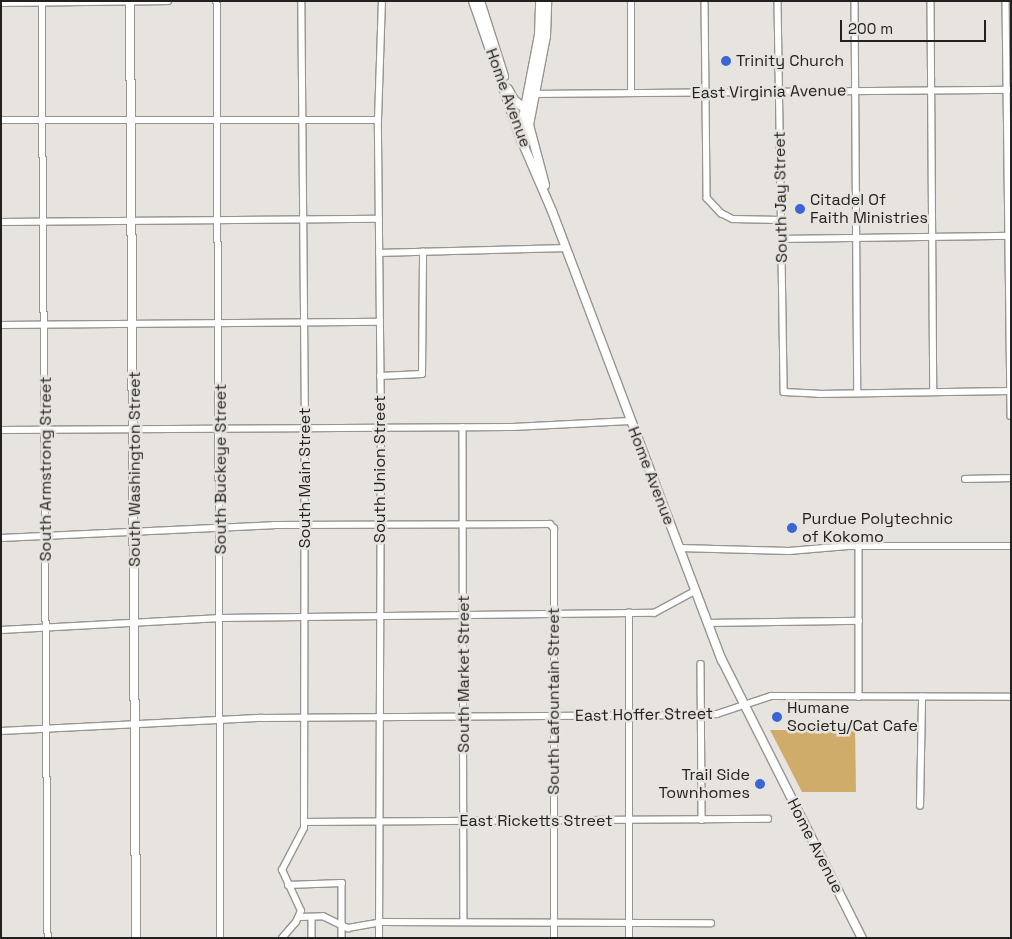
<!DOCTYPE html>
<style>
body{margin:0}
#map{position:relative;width:1012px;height:939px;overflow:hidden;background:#e7e4df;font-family:"Space Grotesk",sans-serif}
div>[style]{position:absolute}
.green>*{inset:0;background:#d0ac6b}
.roads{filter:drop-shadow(1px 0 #979590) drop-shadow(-1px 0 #979590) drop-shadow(0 1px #979590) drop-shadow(0 -1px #979590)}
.street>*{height:5.5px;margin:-2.75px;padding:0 2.75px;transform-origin:2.75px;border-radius:2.75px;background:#fff}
.secondary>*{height:8px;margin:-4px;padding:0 4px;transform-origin:4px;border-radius:4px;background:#fff}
.dots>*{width:14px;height:14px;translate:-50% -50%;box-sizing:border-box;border:2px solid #e7e4df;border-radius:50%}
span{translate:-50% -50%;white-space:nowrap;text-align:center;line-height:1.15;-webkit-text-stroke:5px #e7e4df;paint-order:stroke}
.poi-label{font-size:16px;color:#22211f}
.left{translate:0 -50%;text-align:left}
.right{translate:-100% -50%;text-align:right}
.street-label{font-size:16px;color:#22211f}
.frame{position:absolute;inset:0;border:2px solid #22211f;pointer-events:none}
.scale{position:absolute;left:840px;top:20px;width:146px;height:22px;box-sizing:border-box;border:2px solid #22211f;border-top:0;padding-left:6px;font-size:15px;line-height:18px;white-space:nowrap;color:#22211f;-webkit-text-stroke:4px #e7e4df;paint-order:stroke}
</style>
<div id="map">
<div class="green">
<i style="clip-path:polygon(855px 725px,856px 792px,802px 792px,770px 730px,789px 730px,789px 726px)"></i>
</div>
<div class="roads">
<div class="street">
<i style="left:42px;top:1px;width:937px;rotate:89.63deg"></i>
<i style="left:217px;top:1px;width:937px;rotate:89.76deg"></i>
<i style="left:631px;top:1px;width:92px;rotate:90deg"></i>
<i style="left:705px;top:1px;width:197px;rotate:89.4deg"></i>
<i style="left:707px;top:198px;width:21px;rotate:47deg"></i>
<i style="left:721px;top:213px;width:13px;rotate:27deg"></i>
<i style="left:733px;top:219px;width:48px;rotate:1.2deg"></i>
<i style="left:778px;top:1px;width:391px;rotate:89.1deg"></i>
<i style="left:784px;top:392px;width:35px;rotate:3deg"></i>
<i style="left:819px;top:394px;width:191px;rotate:-0.9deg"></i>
<i style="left:855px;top:1px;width:392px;rotate:89.6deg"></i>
<i style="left:931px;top:1px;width:391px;rotate:89.6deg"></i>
<i style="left:1006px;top:1px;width:415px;rotate:89.3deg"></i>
<i style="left:1px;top:3px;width:167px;rotate:-0.7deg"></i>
<i style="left:532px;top:94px;width:479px;rotate:-0.5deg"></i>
<i style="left:1px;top:120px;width:377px"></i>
<i style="left:1px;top:222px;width:378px;rotate:-0.5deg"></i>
<i style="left:782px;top:239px;width:229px;rotate:-0.8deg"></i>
<i style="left:379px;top:253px;width:186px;rotate:-1.5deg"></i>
<i style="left:1px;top:325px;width:379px;rotate:-0.5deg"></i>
<i style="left:380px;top:376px;width:42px;rotate:-2.7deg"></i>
<i style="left:422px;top:374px;width:122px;rotate:-89.5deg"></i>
<i style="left:463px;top:427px;width:494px;rotate:89.9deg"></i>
<i style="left:1px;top:430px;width:512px;rotate:-0.34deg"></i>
<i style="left:513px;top:427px;width:117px;rotate:-2.9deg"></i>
<i style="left:965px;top:479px;width:46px;rotate:-1.2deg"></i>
<i style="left:1px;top:538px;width:272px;rotate:-2.7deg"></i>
<i style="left:273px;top:525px;width:277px;rotate:-0.2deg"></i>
<i style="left:550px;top:524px;width:6px;rotate:45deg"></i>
<i style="left:554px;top:528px;width:410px;rotate:90deg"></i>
<i style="left:859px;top:546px;width:151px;rotate:90deg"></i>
<i style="left:679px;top:548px;width:110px;rotate:1.6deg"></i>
<i style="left:789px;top:551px;width:59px;rotate:-4.8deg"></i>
<i style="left:848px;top:546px;width:163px"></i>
<i style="left:708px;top:623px;width:151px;rotate:-0.8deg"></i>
<i style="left:1px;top:630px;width:220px;rotate:-3.1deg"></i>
<i style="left:221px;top:618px;width:433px;rotate:-0.7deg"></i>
<i style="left:654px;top:613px;width:47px;rotate:-28.2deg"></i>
<i style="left:701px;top:664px;width:156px;rotate:89.6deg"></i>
<i style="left:1px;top:731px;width:261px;rotate:-2.9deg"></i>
<i style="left:262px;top:718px;width:440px;rotate:-0.4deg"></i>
<i style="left:702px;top:715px;width:15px;rotate:-4deg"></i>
<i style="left:717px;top:714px;width:57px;rotate:-18.4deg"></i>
<i style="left:771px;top:696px;width:240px;rotate:0.2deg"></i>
<i style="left:920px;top:806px;width:109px;rotate:-88.9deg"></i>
<i style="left:304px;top:822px;width:464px;rotate:-0.4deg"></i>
<i style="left:288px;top:885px;width:54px;rotate:-2.1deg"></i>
<i style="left:342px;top:883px;width:55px;rotate:90deg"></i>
<i style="left:300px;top:917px;width:23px;rotate:-2deg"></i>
<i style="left:323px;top:916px;width:28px;rotate:26deg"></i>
<i style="left:348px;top:928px;width:35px;rotate:-10deg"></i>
<i style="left:382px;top:922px;width:329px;rotate:0.2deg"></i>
<i style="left:312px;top:917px;width:21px;rotate:90deg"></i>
<i style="left:282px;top:938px;width:21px;rotate:-49deg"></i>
<i style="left:296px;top:922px;width:12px;rotate:-66deg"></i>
<i style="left:301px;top:911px;width:45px;rotate:-114.9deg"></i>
<i style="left:282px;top:870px;width:47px;rotate:-62.4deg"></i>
<i style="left:304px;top:828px;width:401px;rotate:-89.9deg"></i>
<i style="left:305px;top:427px;width:426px;rotate:-90.5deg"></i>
<i style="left:379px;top:938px;width:513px;rotate:-89.78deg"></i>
<i style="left:381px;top:425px;width:305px;rotate:-90.6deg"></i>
<i style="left:378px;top:120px;width:119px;rotate:-88.1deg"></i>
<i style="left:629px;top:938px;width:325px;rotate:-90deg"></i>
</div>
<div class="secondary">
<i style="left:130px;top:1px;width:937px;rotate:89.63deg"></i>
<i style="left:473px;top:1px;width:144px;rotate:70.9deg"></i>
<i style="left:520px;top:137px;width:81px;rotate:66.6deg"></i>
<i style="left:552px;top:211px;width:480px;rotate:69.3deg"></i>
<i style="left:722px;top:660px;width:311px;rotate:63.3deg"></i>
<i style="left:480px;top:1px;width:79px;rotate:72.3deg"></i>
<i style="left:508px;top:89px;width:13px;rotate:61deg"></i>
<i style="left:514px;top:100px;width:16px;rotate:38deg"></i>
<i style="left:525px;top:139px;width:21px;rotate:-95deg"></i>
<i style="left:523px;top:118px;width:85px;rotate:-79.1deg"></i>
<i style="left:539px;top:35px;width:34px;rotate:-88deg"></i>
<i style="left:545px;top:185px;width:62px;rotate:-104.9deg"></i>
<i style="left:529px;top:125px;width:91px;rotate:-79.2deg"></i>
<i style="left:546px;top:36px;width:35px;rotate:-88deg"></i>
</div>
</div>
<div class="dots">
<i style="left:726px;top:61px;background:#3965d6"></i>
<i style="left:800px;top:209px;background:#3965d6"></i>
<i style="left:792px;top:528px;background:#3965d6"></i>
<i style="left:777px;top:717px;background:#3965d6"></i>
<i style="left:760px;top:784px;background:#3965d6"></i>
</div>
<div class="poi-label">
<span class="left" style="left:736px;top:61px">Trinity Church</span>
<span class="left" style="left:810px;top:209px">Citadel Of<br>Faith Ministries</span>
<span class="left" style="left:802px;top:528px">Purdue Polytechnic<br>of Kokomo</span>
<span class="left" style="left:787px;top:717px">Humane<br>Society/Cat Cafe</span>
<span class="right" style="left:750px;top:784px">Trail Side<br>Townhomes</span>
</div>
<div class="street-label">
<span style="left:769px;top:92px;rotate:-1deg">East Virginia Avenue</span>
<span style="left:508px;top:98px;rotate:70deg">Home Avenue</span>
<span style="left:781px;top:197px;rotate:-91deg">South Jay Street</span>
<span style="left:46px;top:469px;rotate:-90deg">South Armstrong Street</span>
<span style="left:135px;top:469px;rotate:-90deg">South Washington Street</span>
<span style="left:221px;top:469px;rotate:-90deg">South Buckeye Street</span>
<span style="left:380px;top:469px;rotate:-90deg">South Union Street</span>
<span style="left:651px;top:476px;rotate:69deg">Home Avenue</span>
<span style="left:305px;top:478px;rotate:-90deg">South Main Street</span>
<span style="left:464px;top:674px;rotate:-90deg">South Market Street</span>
<span style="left:554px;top:701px;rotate:-90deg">South Lafountain Street</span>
<span style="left:644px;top:715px;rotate:-1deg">East Hoffer Street</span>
<span style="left:536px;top:821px">East Ricketts Street</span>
<span style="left:815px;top:846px;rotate:63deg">Home Avenue</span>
</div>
<div class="frame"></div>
<div class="scale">200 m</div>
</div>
